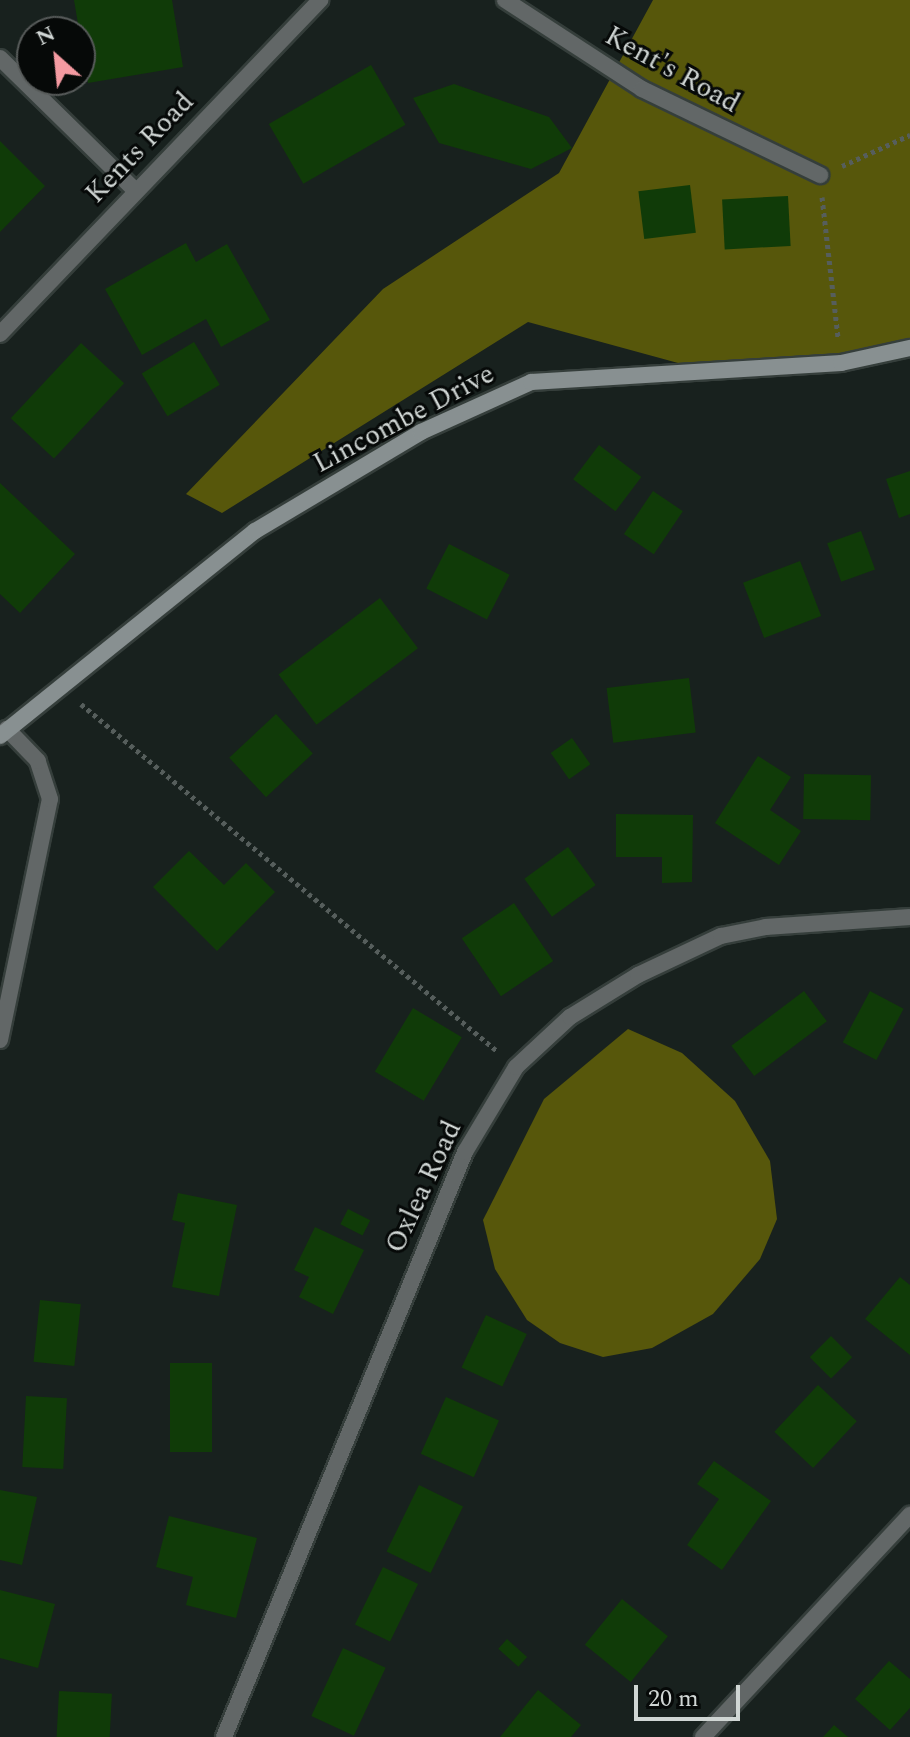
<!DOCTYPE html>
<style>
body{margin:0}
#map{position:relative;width:910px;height:1737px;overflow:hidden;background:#18211e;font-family:Spectral,serif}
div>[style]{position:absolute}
.forest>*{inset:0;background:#57570b}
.building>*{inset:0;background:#103b08;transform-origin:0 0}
.path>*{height:5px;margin-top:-2.5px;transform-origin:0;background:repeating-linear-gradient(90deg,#565e5c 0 4px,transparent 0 8px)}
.roads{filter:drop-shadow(2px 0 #353e3b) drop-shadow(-2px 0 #353e3b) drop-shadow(0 2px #353e3b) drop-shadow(0 -2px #353e3b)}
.street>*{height:16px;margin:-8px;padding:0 8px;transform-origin:8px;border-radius:8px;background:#626767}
.secondary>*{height:16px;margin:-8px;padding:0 8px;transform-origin:8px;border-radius:8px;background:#889091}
span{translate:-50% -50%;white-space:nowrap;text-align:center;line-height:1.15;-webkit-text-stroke:6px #060908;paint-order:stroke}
.street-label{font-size:28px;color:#d0d6d4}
.north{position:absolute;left:16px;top:16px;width:80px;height:80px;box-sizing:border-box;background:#060908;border:2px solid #575b5a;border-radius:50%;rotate:333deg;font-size:22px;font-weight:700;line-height:32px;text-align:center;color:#d0d6d4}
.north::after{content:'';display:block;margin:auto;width:28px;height:36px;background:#f49aa1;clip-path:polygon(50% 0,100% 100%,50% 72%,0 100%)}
.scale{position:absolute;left:634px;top:1685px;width:106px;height:36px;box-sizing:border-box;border:4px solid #d0d6d4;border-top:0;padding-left:10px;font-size:24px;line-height:28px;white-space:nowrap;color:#d0d6d4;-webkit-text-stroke:6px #060908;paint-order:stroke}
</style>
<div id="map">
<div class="forest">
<i style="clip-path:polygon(653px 0,910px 0,910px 357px,733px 378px,528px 322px,222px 513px,186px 494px,383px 289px,559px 173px)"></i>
<i style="clip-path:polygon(628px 1029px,682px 1053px,735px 1101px,770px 1161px,777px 1219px,760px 1259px,713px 1314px,652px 1348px,603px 1357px,560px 1343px,527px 1320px,495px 1269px,483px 1220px,544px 1099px)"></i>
</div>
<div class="building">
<i style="clip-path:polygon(74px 0,172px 0,183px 67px,88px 83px)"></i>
<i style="left:371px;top:65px;width:69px;height:118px;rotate:60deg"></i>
<i style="clip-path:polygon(454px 84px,549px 117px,572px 148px,531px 169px,439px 143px,413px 98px)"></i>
<i style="clip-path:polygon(0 141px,45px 186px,0 232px)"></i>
<i style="left:690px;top:185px;width:48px;height:52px;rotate:83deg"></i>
<i style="left:788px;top:196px;width:50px;height:66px;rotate:87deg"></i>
<i style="clip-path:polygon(186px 243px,196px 262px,227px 244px,270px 320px,221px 347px,206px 319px,142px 355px,105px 289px)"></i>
<i style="left:194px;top:342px;width:50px;height:61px;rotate:59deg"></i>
<i style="left:81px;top:343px;width:59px;height:103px;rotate:43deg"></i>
<i style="left:599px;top:445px;width:53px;height:43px;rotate:37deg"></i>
<i style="clip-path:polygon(910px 471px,910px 514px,899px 518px,886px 479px)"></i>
<i style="clip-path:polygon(0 483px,75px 554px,20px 613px,0 594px)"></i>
<i style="left:653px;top:491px;width:36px;height:52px;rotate:34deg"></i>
<i style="left:861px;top:531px;width:41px;height:36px;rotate:70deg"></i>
<i style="left:449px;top:544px;width:68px;height:50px;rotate:27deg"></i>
<i style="left:800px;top:561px;width:59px;height:61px;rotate:69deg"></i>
<i style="left:380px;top:598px;width:63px;height:127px;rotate:53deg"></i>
<i style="left:689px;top:678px;width:55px;height:83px;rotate:83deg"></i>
<i style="left:276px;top:714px;width:54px;height:64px;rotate:47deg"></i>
<i style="left:572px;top:738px;width:32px;height:26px;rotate:55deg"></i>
<i style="clip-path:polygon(758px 756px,791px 777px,770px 810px,801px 831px,779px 865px,715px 823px)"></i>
<i style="left:804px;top:774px;width:67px;height:45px;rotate:1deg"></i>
<i style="clip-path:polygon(616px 814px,693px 815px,692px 882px,662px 883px,662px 857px,616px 857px)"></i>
<i style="left:568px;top:847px;width:47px;height:54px;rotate:54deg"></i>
<i style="clip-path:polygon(189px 851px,224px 885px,246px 863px,275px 892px,217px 951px,153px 887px)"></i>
<i style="left:514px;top:903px;width:70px;height:63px;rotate:56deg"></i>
<i style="left:804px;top:991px;width:38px;height:91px;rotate:53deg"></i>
<i style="left:870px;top:991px;width:38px;height:58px;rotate:28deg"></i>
<i style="left:413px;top:1008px;width:57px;height:74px;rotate:31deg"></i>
<i style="clip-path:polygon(178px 1193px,237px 1205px,219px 1296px,172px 1287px,185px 1223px,172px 1220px)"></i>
<i style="left:348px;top:1209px;width:25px;height:17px;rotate:27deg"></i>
<i style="clip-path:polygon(315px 1227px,364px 1250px,333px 1314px,299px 1297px,309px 1277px,294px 1270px)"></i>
<i style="clip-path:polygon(900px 1277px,910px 1285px,910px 1355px,865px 1319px)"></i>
<i style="left:40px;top:1300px;width:41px;height:62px;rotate:6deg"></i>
<i style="left:486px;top:1315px;width:45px;height:58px;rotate:25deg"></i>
<i style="left:831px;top:1336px;width:30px;height:30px;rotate:45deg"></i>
<i style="left:170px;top:1363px;width:42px;height:89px"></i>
<i style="left:818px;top:1385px;width:53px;height:64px;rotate:43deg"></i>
<i style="left:26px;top:1396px;width:41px;height:71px;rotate:3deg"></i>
<i style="left:446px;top:1397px;width:58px;height:62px;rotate:24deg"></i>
<i style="clip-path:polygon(714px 1461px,771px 1501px,722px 1570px,687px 1545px,719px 1499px,697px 1484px)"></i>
<i style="left:419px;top:1485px;width:49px;height:74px;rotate:26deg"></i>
<i style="clip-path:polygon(0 1490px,37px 1497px,22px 1565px,0 1560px)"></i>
<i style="clip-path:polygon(169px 1516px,257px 1538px,236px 1618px,186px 1605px,193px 1577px,156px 1567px)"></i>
<i style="left:383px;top:1567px;width:39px;height:64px;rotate:26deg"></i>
<i style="clip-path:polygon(0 1590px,55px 1604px,38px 1668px,0 1658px)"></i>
<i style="left:622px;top:1599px;width:59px;height:59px;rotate:39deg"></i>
<i style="left:507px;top:1639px;width:27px;height:13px;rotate:42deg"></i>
<i style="left:343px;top:1648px;width:47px;height:75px;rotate:25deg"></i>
<i style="clip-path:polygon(889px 1661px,910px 1679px,910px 1708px,890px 1730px,855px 1699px)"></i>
<i style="clip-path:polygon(538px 1690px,581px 1725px,571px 1737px,500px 1737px)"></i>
<i style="left:59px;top:1691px;width:53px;height:46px;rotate:3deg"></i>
<i style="clip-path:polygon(834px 1725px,848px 1737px,823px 1737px)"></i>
</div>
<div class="path">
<i style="left:842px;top:166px;width:75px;rotate:-24.5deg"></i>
<i style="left:822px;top:197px;width:142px;rotate:83.5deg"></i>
<i style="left:81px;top:704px;width:542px;rotate:39.83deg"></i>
</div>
<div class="roads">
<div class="street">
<i style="left:505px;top:0;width:163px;rotate:33deg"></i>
<i style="left:642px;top:89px;width:198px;rotate:25.8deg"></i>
<i style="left:0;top:58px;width:189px;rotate:44.4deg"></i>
<i style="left:0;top:334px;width:463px;rotate:-46.2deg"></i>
<i style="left:0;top:1040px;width:246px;rotate:-78.3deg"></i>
<i style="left:50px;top:799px;width:40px;rotate:-108deg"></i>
<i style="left:38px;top:761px;width:45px;rotate:-134.1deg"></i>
<i style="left:224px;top:1737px;width:633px;rotate:-67.61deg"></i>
<i style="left:465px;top:1152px;width:99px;rotate:-59deg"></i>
<i style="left:516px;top:1067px;width:74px;rotate:-42.8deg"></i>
<i style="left:570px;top:1017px;width:80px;rotate:-31.7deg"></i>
<i style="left:638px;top:975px;width:92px;rotate:-25.2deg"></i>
<i style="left:721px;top:936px;width:46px;rotate:-11.3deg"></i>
<i style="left:766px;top:927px;width:144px;rotate:-4deg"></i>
<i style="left:703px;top:1737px;width:304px;rotate:-47deg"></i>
</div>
<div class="secondary">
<i style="left:0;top:736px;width:327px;rotate:-38.8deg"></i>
<i style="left:255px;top:531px;width:193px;rotate:-30.8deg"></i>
<i style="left:421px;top:432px;width:121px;rotate:-24.4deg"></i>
<i style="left:531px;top:382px;width:311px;rotate:-3.5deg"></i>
<i style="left:841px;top:363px;width:71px;rotate:-12.3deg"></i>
</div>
</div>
<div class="street-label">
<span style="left:672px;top:70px;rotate:29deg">Kent's Road</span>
<span style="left:140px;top:148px;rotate:-46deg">Kents Road</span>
<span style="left:404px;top:419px;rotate:-28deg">Lincombe Drive</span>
<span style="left:424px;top:1187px;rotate:-65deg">Oxlea Road</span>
</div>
<div class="north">N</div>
<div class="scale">20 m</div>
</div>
